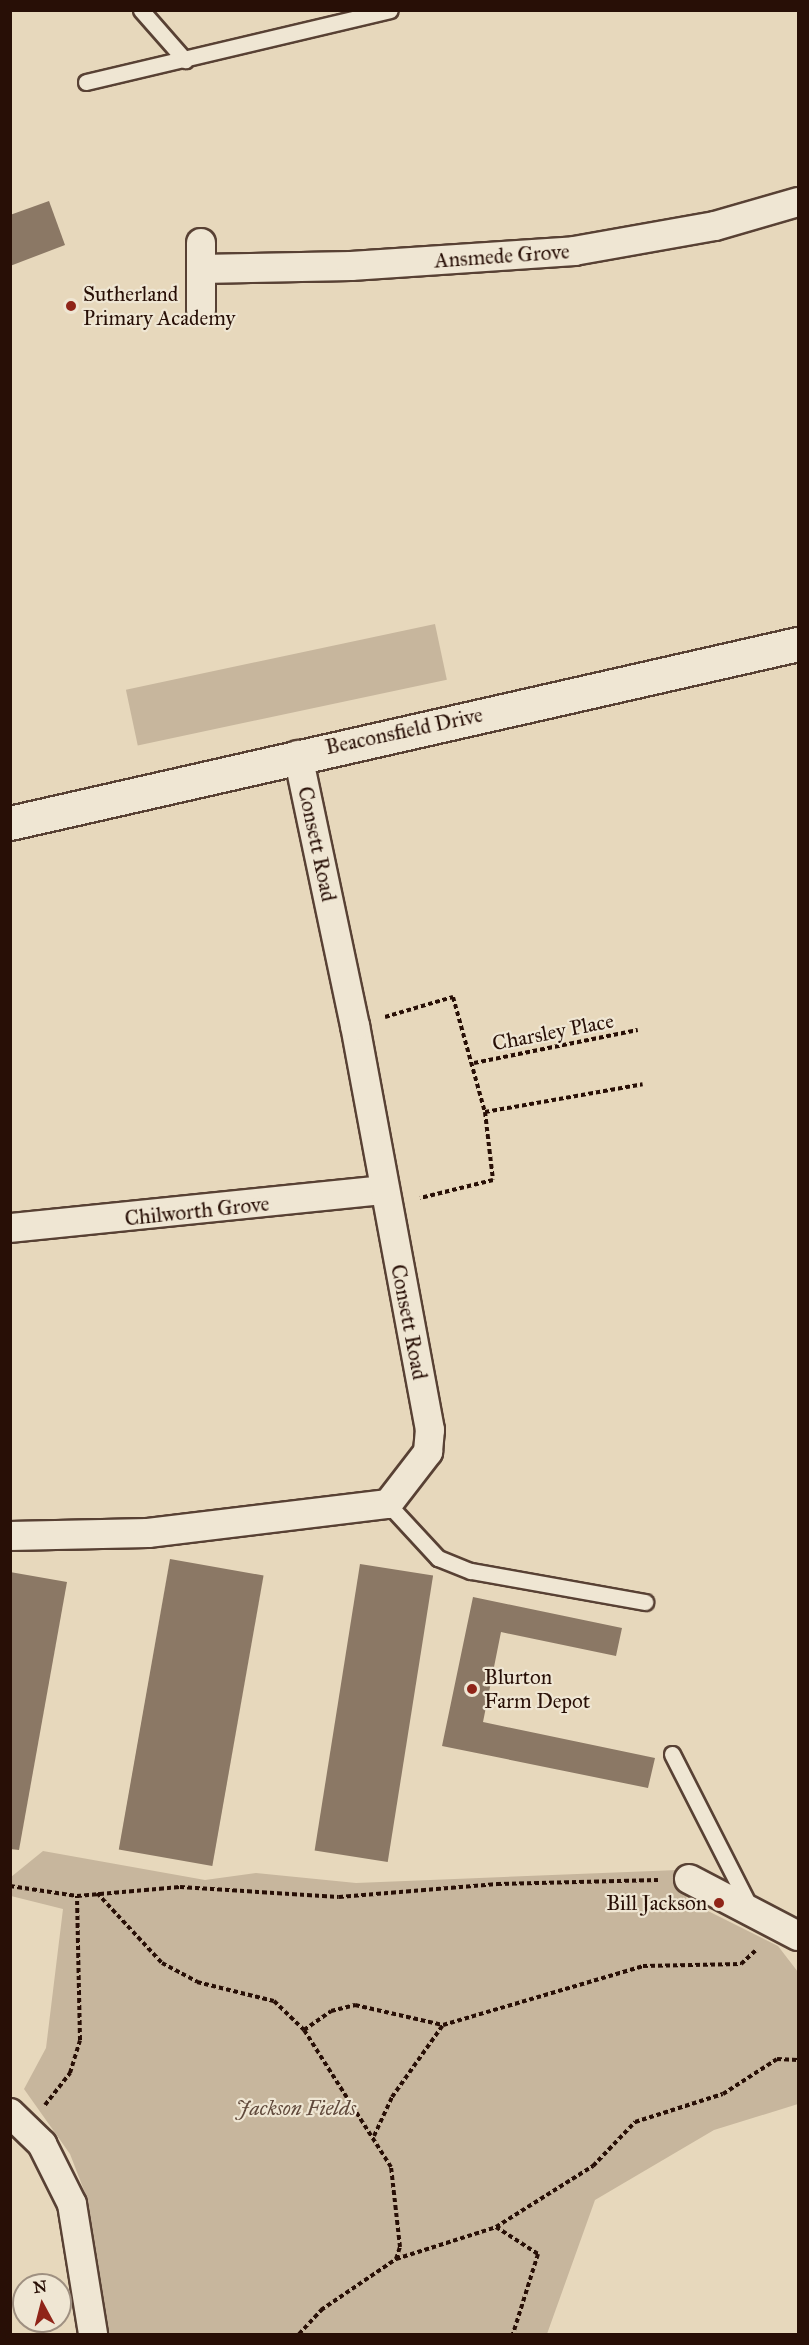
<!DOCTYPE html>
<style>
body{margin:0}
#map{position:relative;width:809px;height:2345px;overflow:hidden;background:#e7d8bc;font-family:"IM FELL Great Primer",serif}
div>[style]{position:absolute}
.green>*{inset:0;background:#c7b69d;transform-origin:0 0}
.building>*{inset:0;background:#8b7865;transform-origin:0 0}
.path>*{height:4px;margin-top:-2px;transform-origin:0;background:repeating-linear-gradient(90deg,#280f06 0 4.5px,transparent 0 7.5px)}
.roads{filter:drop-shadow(2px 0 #584134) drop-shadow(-2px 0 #584134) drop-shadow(0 2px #584134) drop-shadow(0 -2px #584134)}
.lane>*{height:15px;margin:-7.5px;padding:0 7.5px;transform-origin:7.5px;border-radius:7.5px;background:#efe6d3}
.street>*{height:28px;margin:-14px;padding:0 14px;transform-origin:14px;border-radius:14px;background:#efe6d3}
.secondary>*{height:33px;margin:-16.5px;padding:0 16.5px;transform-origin:16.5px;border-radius:16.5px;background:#efe6d3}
.dots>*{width:16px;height:16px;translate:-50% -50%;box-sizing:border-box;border:3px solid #efe6d3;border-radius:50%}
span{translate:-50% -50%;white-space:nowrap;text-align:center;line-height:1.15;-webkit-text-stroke:4.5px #efe6d3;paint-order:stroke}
.street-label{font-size:21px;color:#280f06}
.poi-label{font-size:21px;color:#280f06}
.left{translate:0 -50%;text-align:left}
.right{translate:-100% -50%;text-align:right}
.park-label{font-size:21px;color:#60493b;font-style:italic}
.frame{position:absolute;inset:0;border:12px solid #280f06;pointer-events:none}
.north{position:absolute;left:12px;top:2273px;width:60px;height:60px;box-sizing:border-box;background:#efe6d3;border:2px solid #9f9081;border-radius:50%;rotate:353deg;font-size:16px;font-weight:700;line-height:24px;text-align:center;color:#280f06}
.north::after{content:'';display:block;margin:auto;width:21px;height:27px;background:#8f2418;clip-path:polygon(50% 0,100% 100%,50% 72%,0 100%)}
</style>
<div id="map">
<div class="green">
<i style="left:435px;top:624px;width:57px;height:316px;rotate:78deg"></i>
<i style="clip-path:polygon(43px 1851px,205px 1880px,256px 1873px,356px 1883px,678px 1870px,689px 1879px,686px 1900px,778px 1946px,798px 1972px,798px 2104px,714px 2130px,595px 2200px,547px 2334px,102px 2334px,85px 2193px,70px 2154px,24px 2089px,46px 2048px,63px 1909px,11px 1896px,11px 1877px)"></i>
</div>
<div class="building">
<i style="clip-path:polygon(49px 201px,65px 245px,10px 266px,10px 215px)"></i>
<i style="left:170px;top:1559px;width:95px;height:295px;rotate:10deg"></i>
<i style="left:360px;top:1564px;width:74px;height:290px;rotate:9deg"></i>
<i style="clip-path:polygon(10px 1572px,67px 1582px,19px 1850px,10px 1849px)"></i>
<i style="clip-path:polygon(473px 1597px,622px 1628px,616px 1656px,501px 1632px,483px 1722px,655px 1758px,648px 1788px,442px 1746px)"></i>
</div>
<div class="path">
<i style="left:385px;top:1017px;width:71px;rotate:-16.4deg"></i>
<i style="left:453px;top:997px;width:119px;rotate:74.5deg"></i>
<i style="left:485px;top:1112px;width:68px;rotate:83.3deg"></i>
<i style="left:493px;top:1180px;width:75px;rotate:166.1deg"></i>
<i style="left:474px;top:1063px;width:167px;rotate:-11.4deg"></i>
<i style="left:485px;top:1112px;width:160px;rotate:-10deg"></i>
<i style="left:10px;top:1886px;width:68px;rotate:8.5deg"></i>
<i style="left:77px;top:1896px;width:103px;rotate:-5deg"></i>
<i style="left:180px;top:1887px;width:159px;rotate:3.6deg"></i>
<i style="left:339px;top:1897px;width:159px;rotate:-4.7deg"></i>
<i style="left:497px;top:1884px;width:161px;rotate:-1.4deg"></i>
<i style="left:97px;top:1893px;width:96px;rotate:47.1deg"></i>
<i style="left:162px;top:1963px;width:40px;rotate:28deg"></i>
<i style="left:197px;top:1982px;width:79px;rotate:13.9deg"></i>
<i style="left:274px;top:2001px;width:42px;rotate:44deg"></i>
<i style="left:45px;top:2105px;width:41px;rotate:-52deg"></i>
<i style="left:70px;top:2073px;width:34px;rotate:-73deg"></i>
<i style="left:80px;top:2040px;width:144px;rotate:-91.2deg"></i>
<i style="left:374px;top:2136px;width:43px;rotate:-65.2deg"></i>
<i style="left:392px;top:2097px;width:88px;rotate:-54.7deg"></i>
<i style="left:496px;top:2227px;width:115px;rotate:-32.2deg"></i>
<i style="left:593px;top:2166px;width:61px;rotate:-46.3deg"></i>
<i style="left:635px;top:2122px;width:92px;rotate:-17.7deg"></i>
<i style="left:723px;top:2094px;width:64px;rotate:-32.9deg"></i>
<i style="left:777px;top:2059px;width:21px;rotate:3deg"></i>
<i style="left:396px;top:2259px;width:105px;rotate:-17.7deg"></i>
<i style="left:496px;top:2227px;width:50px;rotate:32.7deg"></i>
<i style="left:538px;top:2254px;width:84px;rotate:107.4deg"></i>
<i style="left:299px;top:2334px;width:33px;rotate:-47deg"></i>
<i style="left:321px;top:2310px;width:91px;rotate:-34.2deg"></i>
<i style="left:396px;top:2259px;width:13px;rotate:-72deg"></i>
<i style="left:400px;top:2247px;width:81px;rotate:-96.4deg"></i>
<i style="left:391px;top:2167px;width:162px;rotate:-122.4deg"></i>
<i style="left:304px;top:2030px;width:33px;rotate:-35deg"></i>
<i style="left:331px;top:2011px;width:25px;rotate:-14deg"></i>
<i style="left:355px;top:2005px;width:90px;rotate:12.8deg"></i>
<i style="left:443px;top:2025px;width:209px;rotate:-16.4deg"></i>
<i style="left:643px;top:1966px;width:98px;rotate:-1.2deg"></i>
<i style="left:741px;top:1964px;width:21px;rotate:-43deg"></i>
</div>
<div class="roads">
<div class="lane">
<i style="left:141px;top:10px;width:67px;rotate:48.7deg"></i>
<i style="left:86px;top:82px;width:312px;rotate:-13.3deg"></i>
<i style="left:388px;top:1504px;width:74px;rotate:47.2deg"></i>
<i style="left:438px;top:1558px;width:35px;rotate:22deg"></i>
<i style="left:471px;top:1571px;width:177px;rotate:10.1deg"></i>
<i style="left:672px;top:1754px;width:174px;rotate:63deg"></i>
</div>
<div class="street">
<i style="left:201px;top:269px;width:150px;rotate:-1.1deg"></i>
<i style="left:351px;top:266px;width:224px;rotate:-3.8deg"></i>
<i style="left:574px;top:251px;width:143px;rotate:-10.1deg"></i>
<i style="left:715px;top:226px;width:86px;rotate:-16.1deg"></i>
<i style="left:201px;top:310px;width:67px;rotate:-90deg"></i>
<i style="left:10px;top:1228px;width:375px;rotate:-5.8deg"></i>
<i style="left:10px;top:1536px;width:138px;rotate:-1.2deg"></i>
<i style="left:148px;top:1533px;width:242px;rotate:-6.9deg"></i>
<i style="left:388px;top:1504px;width:66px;rotate:-52.4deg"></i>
<i style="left:428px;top:1452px;width:22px;rotate:-85deg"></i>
<i style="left:430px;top:1430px;width:411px;rotate:-100.5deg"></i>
<i style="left:355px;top:1026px;width:277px;rotate:-101.9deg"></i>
<i style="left:689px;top:1879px;width:123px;rotate:27.6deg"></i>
<i style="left:10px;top:2113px;width:45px;rotate:44.1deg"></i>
<i style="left:42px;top:2144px;width:67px;rotate:63.4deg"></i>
<i style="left:72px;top:2204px;width:132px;rotate:80.8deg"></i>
</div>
<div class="secondary">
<i style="left:10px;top:823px;width:808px;rotate:-12.8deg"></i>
</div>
</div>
<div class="dots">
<i style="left:71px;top:306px;background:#8f2418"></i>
<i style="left:472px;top:1689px;background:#8f2418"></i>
<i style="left:719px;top:1903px;background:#8f2418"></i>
</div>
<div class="street-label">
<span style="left:502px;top:256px;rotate:-4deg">Ansmede Grove</span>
<span style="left:404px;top:731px;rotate:-12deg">Beaconsfield Drive</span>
<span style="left:317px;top:844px;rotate:78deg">Consett Road</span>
<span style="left:553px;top:1032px;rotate:-11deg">Charsley Place</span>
<span style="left:197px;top:1211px;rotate:-6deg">Chilworth Grove</span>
<span style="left:409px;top:1322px;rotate:79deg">Consett Road</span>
</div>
<div class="poi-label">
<span class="left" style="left:83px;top:306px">Sutherland<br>Primary Academy</span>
<span class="left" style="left:484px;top:1689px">Blurton<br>Farm Depot</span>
<span class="right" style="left:707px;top:1903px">Bill Jackson</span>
</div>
<div class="park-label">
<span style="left:296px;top:2108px">Jackson Fields</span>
</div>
<div class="frame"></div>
<div class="north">N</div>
</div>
